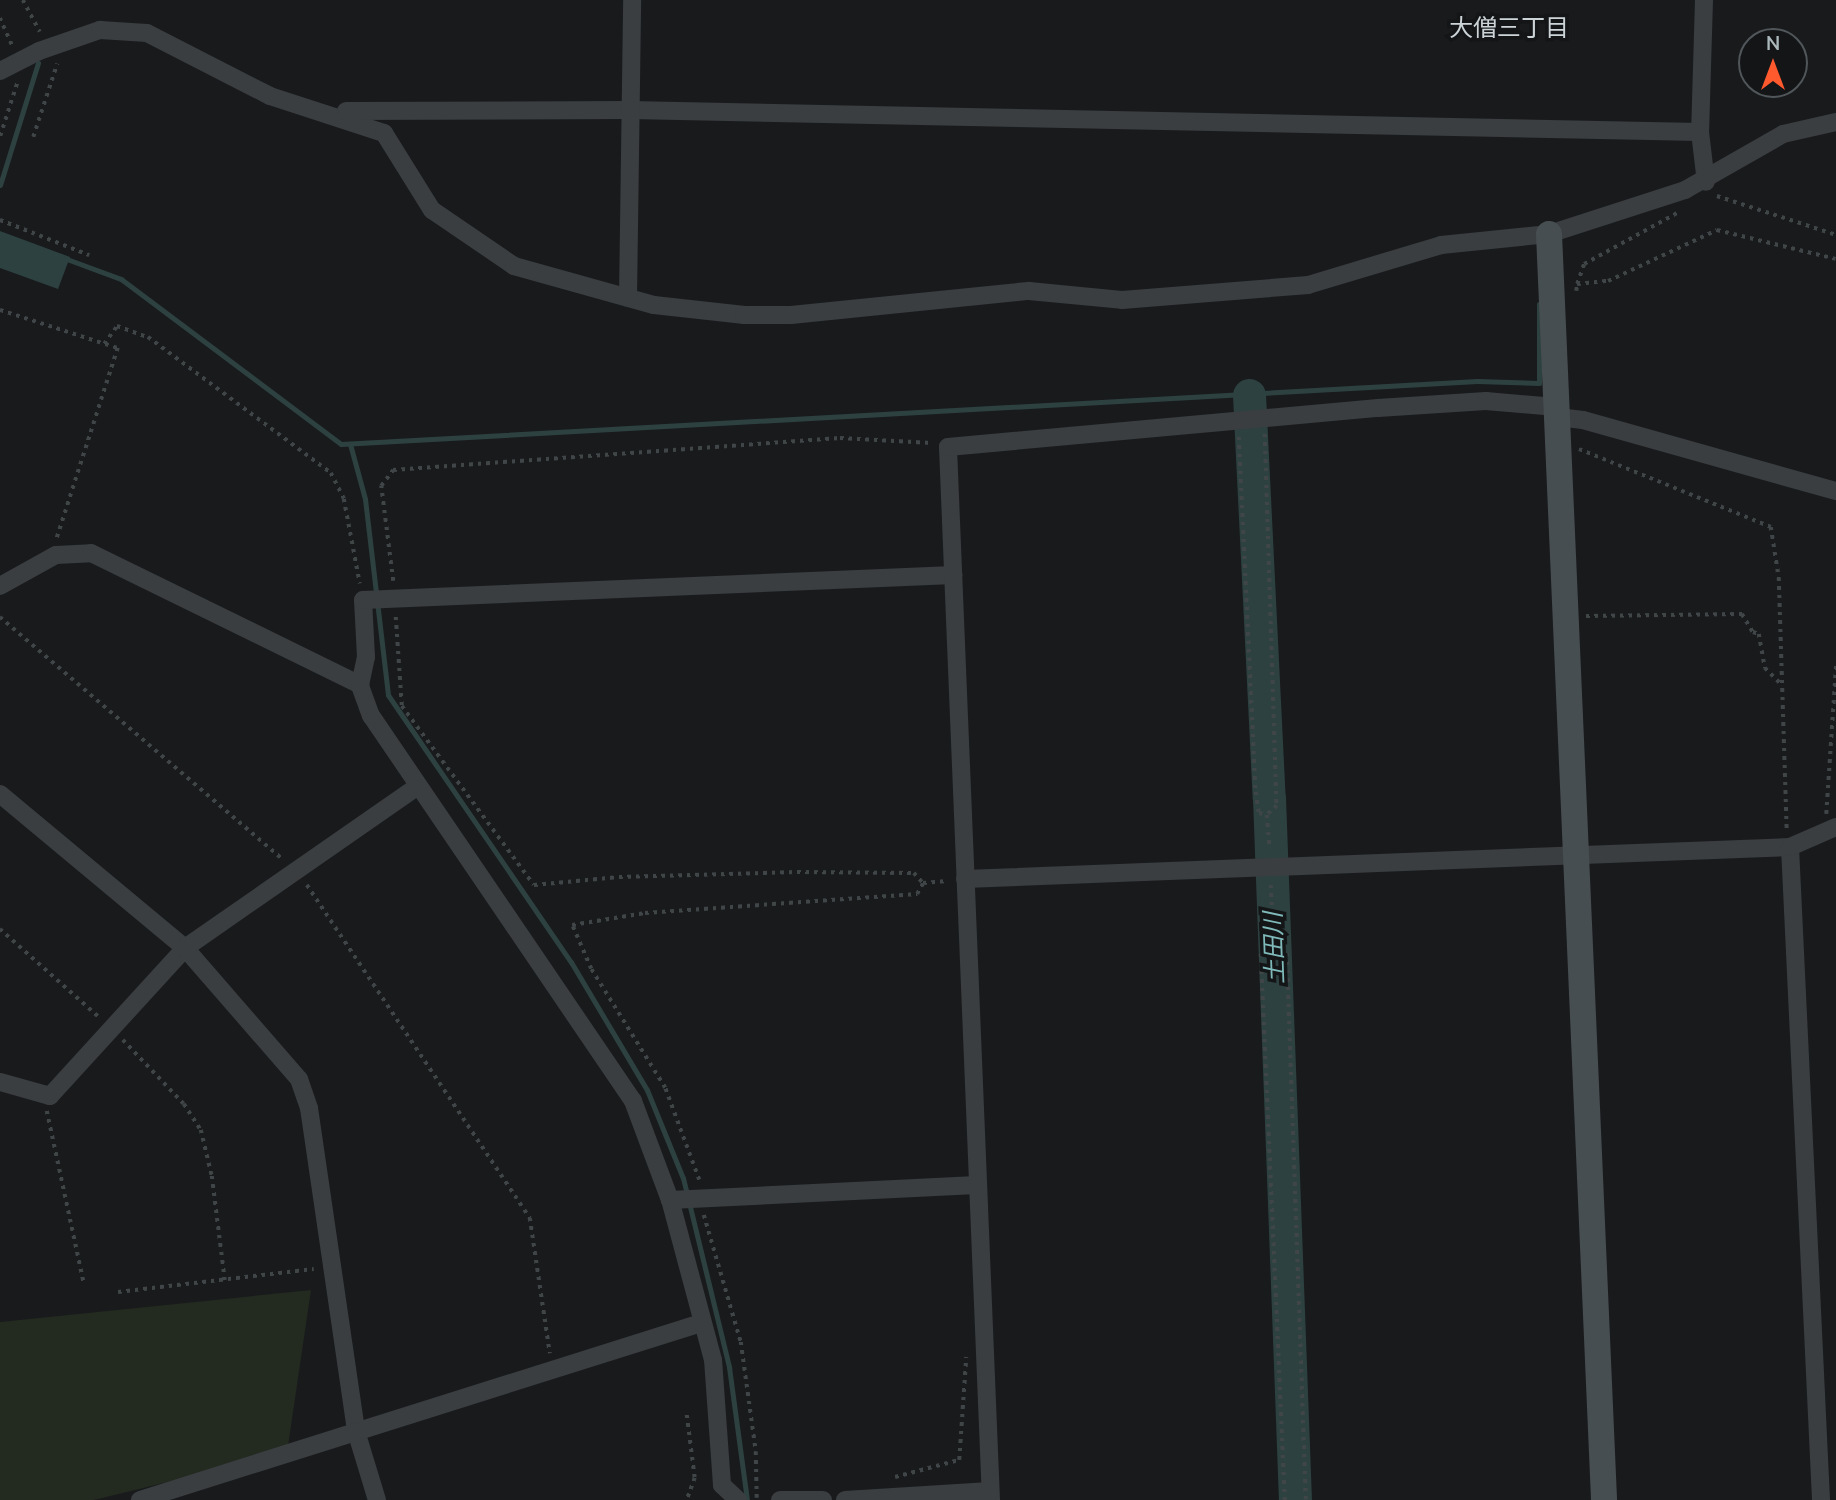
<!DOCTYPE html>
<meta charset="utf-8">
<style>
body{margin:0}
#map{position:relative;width:1836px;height:1500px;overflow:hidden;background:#191a1c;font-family:"Nunito Sans","Noto Sans JP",sans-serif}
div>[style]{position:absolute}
.green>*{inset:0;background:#232a20}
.water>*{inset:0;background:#2d4141}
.stream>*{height:5px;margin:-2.5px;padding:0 2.5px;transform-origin:2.5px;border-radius:2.5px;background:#2d4141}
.river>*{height:33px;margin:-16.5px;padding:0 16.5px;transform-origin:16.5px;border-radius:16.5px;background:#2d4141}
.path>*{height:3.5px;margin-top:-1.75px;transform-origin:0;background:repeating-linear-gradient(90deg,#404648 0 3.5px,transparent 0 8.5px)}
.street>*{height:18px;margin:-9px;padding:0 9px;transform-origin:9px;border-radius:9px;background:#3a3e41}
.secondary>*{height:26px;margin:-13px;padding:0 13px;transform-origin:13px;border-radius:13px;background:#474e51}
span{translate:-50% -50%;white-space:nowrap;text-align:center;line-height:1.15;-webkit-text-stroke:7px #141517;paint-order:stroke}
.neighbourhood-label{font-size:24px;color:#ccd4d8}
.water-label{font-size:24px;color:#7fb9b9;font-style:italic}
.north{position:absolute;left:1738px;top:28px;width:70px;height:70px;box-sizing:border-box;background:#141517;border:2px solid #505659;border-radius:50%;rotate:0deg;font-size:19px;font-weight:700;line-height:28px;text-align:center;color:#aab8bc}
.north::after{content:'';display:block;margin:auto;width:24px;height:32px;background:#ff592e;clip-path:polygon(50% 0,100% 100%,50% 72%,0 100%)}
</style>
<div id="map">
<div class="green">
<i style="clip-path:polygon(311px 1290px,287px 1453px,94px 1500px,0 1500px,0 1322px)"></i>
</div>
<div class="water">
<i style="clip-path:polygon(0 231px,70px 257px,58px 289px,0 268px)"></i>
</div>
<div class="stream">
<i style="left:0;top:185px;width:128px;rotate:-72.7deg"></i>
<i style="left:64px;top:258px;width:61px;rotate:20.2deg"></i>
<i style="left:121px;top:279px;width:275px;rotate:36.9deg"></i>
<i style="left:341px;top:444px;width:1138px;rotate:-3.17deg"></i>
<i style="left:1477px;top:381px;width:62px;rotate:1.8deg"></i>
<i style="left:1539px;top:383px;width:79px;rotate:-90deg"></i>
<i style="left:350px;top:444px;width:57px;rotate:74.7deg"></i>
<i style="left:365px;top:499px;width:197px;rotate:83.3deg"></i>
<i style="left:388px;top:695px;width:324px;rotate:55.6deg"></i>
<i style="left:571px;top:962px;width:149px;rotate:59.3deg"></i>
<i style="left:647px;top:1090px;width:95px;rotate:67.8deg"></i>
<i style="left:683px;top:1178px;width:195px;rotate:76.3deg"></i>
<i style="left:729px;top:1367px;width:134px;rotate:82.3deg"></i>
</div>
<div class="river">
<i style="left:1249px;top:395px;width:403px;rotate:87.2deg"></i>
<i style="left:1269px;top:798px;width:702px;rotate:87.88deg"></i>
</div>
<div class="path">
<i style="left:23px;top:0;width:36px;rotate:62deg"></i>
<i style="left:0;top:18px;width:30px;rotate:66deg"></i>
<i style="left:0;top:136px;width:56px;rotate:-72.2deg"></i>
<i style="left:33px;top:137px;width:77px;rotate:-71.8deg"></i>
<i style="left:1717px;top:196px;width:125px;rotate:18.1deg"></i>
<i style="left:0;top:220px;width:96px;rotate:21.5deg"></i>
<i style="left:1577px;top:284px;width:21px;rotate:-71deg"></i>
<i style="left:1584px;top:264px;width:108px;rotate:-28.7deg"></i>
<i style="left:1576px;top:291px;width:7px;rotate:-82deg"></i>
<i style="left:1577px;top:284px;width:31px;rotate:-6deg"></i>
<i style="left:1608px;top:281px;width:120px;rotate:-25.1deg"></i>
<i style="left:1717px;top:230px;width:122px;rotate:13.7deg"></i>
<i style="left:0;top:310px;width:124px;rotate:17.9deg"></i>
<i style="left:118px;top:348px;width:200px;rotate:107.8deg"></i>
<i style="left:104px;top:344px;width:22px;rotate:-54deg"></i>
<i style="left:117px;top:326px;width:33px;rotate:20deg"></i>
<i style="left:148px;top:337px;width:228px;rotate:36.6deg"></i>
<i style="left:331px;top:473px;width:29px;rotate:63deg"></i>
<i style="left:344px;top:499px;width:86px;rotate:79.3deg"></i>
<i style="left:1265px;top:434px;width:372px;rotate:88.2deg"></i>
<i style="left:1277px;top:806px;width:13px;rotate:138deg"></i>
<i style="left:1239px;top:437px;width:355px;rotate:87.3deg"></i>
<i style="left:1256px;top:792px;width:21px;rotate:82deg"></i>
<i style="left:1259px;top:813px;width:8px;rotate:14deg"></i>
<i style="left:1267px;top:815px;width:34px;rotate:85deg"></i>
<i style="left:1579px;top:449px;width:207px;rotate:22.1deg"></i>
<i style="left:1771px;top:527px;width:52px;rotate:81.1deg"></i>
<i style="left:1779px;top:578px;width:253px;rotate:88.2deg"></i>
<i style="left:393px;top:581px;width:96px;rotate:-97.2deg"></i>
<i style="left:381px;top:486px;width:20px;rotate:-53deg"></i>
<i style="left:393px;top:470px;width:448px;rotate:-4.1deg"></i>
<i style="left:840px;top:438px;width:92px;rotate:3.1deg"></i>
<i style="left:1586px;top:616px;width:156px;rotate:-0.7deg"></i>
<i style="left:1742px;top:614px;width:21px;rotate:59deg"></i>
<i style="left:1753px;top:632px;width:6px;rotate:18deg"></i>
<i style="left:1759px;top:634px;width:35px;rotate:80deg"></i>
<i style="left:1765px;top:668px;width:21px;rotate:45deg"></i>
<i style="left:0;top:617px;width:372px;rotate:40.6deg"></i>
<i style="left:396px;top:617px;width:89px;rotate:86.1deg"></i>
<i style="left:402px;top:706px;width:222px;rotate:53.6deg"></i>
<i style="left:534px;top:885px;width:85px;rotate:-5.4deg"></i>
<i style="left:619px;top:877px;width:178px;rotate:-1.6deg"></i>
<i style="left:797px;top:872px;width:117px;rotate:0.5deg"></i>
<i style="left:914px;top:873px;width:13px;rotate:48deg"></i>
<i style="left:923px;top:883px;width:24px;rotate:-5deg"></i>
<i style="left:1826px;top:814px;width:150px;rotate:-86.2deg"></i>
<i style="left:307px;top:885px;width:401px;rotate:56.2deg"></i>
<i style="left:530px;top:1218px;width:137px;rotate:81.6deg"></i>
<i style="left:1271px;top:885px;width:65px;rotate:87.4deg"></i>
<i style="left:1274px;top:950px;width:14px;rotate:163deg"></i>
<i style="left:1261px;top:954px;width:547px;rotate:87.48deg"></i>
<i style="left:0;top:929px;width:134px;rotate:41.7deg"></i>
<i style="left:1274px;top:950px;width:13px;rotate:13deg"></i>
<i style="left:1287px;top:953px;width:547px;rotate:88.01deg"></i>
<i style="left:123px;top:1040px;width:88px;rotate:46.4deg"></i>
<i style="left:184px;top:1104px;width:31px;rotate:57deg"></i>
<i style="left:201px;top:1130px;width:47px;rotate:76.6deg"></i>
<i style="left:212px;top:1176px;width:105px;rotate:82.9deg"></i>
<i style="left:47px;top:1111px;width:176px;rotate:77.9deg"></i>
<i style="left:699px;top:1180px;width:98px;rotate:-110.3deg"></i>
<i style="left:665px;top:1088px;width:140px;rotate:-121.9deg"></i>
<i style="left:591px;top:969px;width:48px;rotate:-113.4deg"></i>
<i style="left:572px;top:925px;width:74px;rotate:-9.3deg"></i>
<i style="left:645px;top:913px;width:273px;rotate:-4deg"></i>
<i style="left:917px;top:894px;width:13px;rotate:-61deg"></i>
<i style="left:704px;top:1215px;width:132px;rotate:73.8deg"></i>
<i style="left:741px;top:1342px;width:111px;rotate:82.2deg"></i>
<i style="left:756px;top:1452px;width:46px;rotate:88.8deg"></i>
<i style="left:118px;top:1292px;width:197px;rotate:-6.7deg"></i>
<i style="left:687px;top:1415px;width:64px;rotate:82.8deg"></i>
<i style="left:695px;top:1478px;width:23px;rotate:110deg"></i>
<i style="left:895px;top:1477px;width:66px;rotate:-14.9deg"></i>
<i style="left:959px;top:1460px;width:103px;rotate:-86.1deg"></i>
</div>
<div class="street">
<i style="left:1704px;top:0;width:132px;rotate:91.7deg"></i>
<i style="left:1700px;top:132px;width:50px;rotate:83.2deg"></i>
<i style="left:0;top:71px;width:44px;rotate:-27.1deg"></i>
<i style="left:39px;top:51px;width:65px;rotate:-19deg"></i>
<i style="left:100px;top:30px;width:47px;rotate:3.7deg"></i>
<i style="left:147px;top:33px;width:138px;rotate:27.1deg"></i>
<i style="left:270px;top:96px;width:120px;rotate:18deg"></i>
<i style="left:384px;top:133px;width:91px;rotate:58.1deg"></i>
<i style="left:432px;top:210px;width:99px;rotate:34.3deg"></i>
<i style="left:514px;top:266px;width:145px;rotate:15.6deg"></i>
<i style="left:654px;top:305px;width:91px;rotate:6.3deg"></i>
<i style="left:744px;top:315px;width:47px"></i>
<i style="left:791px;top:315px;width:239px;rotate:-5.8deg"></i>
<i style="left:1029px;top:291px;width:93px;rotate:5.5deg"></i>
<i style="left:1122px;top:300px;width:187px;rotate:-4.6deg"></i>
<i style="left:1308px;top:285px;width:139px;rotate:-16.7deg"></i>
<i style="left:1441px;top:245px;width:109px;rotate:-5.8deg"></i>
<i style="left:1549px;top:234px;width:143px;rotate:-17.9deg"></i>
<i style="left:1685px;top:190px;width:113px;rotate:-29.7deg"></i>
<i style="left:1783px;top:134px;width:54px;rotate:-12.8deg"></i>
<i style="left:346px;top:111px;width:284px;rotate:-0.2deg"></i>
<i style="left:630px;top:110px;width:1070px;rotate:1.18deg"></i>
<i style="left:628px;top:298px;width:298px;rotate:-89.2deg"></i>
<i style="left:1558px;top:417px;width:25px;rotate:7deg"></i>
<i style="left:1583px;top:420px;width:263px;rotate:15.7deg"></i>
<i style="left:0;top:586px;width:64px;rotate:-29deg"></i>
<i style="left:56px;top:555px;width:35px;rotate:-3deg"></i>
<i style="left:91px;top:553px;width:300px;rotate:26.1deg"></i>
<i style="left:0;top:794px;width:241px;rotate:39.8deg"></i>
<i style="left:185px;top:948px;width:174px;rotate:49deg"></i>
<i style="left:299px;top:1079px;width:31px;rotate:71deg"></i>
<i style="left:309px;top:1108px;width:326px;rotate:81.7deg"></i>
<i style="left:356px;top:1431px;width:72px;rotate:73.1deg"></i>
<i style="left:1790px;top:847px;width:654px;rotate:87.28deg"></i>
<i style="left:965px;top:879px;width:826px;rotate:-2.22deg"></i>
<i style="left:1790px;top:847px;width:50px;rotate:-23.5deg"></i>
<i style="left:0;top:1082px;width:52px;rotate:15.6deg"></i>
<i style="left:50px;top:1096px;width:200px;rotate:-47.6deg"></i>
<i style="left:185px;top:948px;width:284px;rotate:-34.8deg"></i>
<i style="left:670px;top:1200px;width:307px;rotate:-2.8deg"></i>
<i style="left:140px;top:1500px;width:588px;rotate:-17.51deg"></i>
<i style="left:738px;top:1500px;width:22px;rotate:-137deg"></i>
<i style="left:722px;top:1485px;width:125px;rotate:-94.1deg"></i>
<i style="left:713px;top:1360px;width:166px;rotate:-105deg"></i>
<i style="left:670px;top:1200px;width:106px;rotate:-110.5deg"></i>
<i style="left:633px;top:1101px;width:466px;rotate:-124.2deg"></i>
<i style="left:371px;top:716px;width:33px;rotate:-110deg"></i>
<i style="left:360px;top:685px;width:29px;rotate:-78deg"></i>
<i style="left:366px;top:657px;width:57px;rotate:-93deg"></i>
<i style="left:363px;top:600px;width:591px;rotate:-2.43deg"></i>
<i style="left:780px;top:1500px;width:43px"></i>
<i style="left:845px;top:1500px;width:145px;rotate:-3.6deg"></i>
<i style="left:991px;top:1500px;width:1054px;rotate:-92.34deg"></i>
<i style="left:948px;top:447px;width:432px;rotate:-5.2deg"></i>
<i style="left:1378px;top:408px;width:108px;rotate:-3.7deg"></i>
<i style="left:1486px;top:401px;width:70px;rotate:4.9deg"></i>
</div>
<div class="secondary">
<i style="left:1549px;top:234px;width:1267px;rotate:87.51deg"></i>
</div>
<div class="neighbourhood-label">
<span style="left:1509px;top:29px">大僧三丁目</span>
</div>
<div class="water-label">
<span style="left:1275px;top:948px;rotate:-92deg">土田川</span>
</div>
<div class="north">N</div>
</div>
